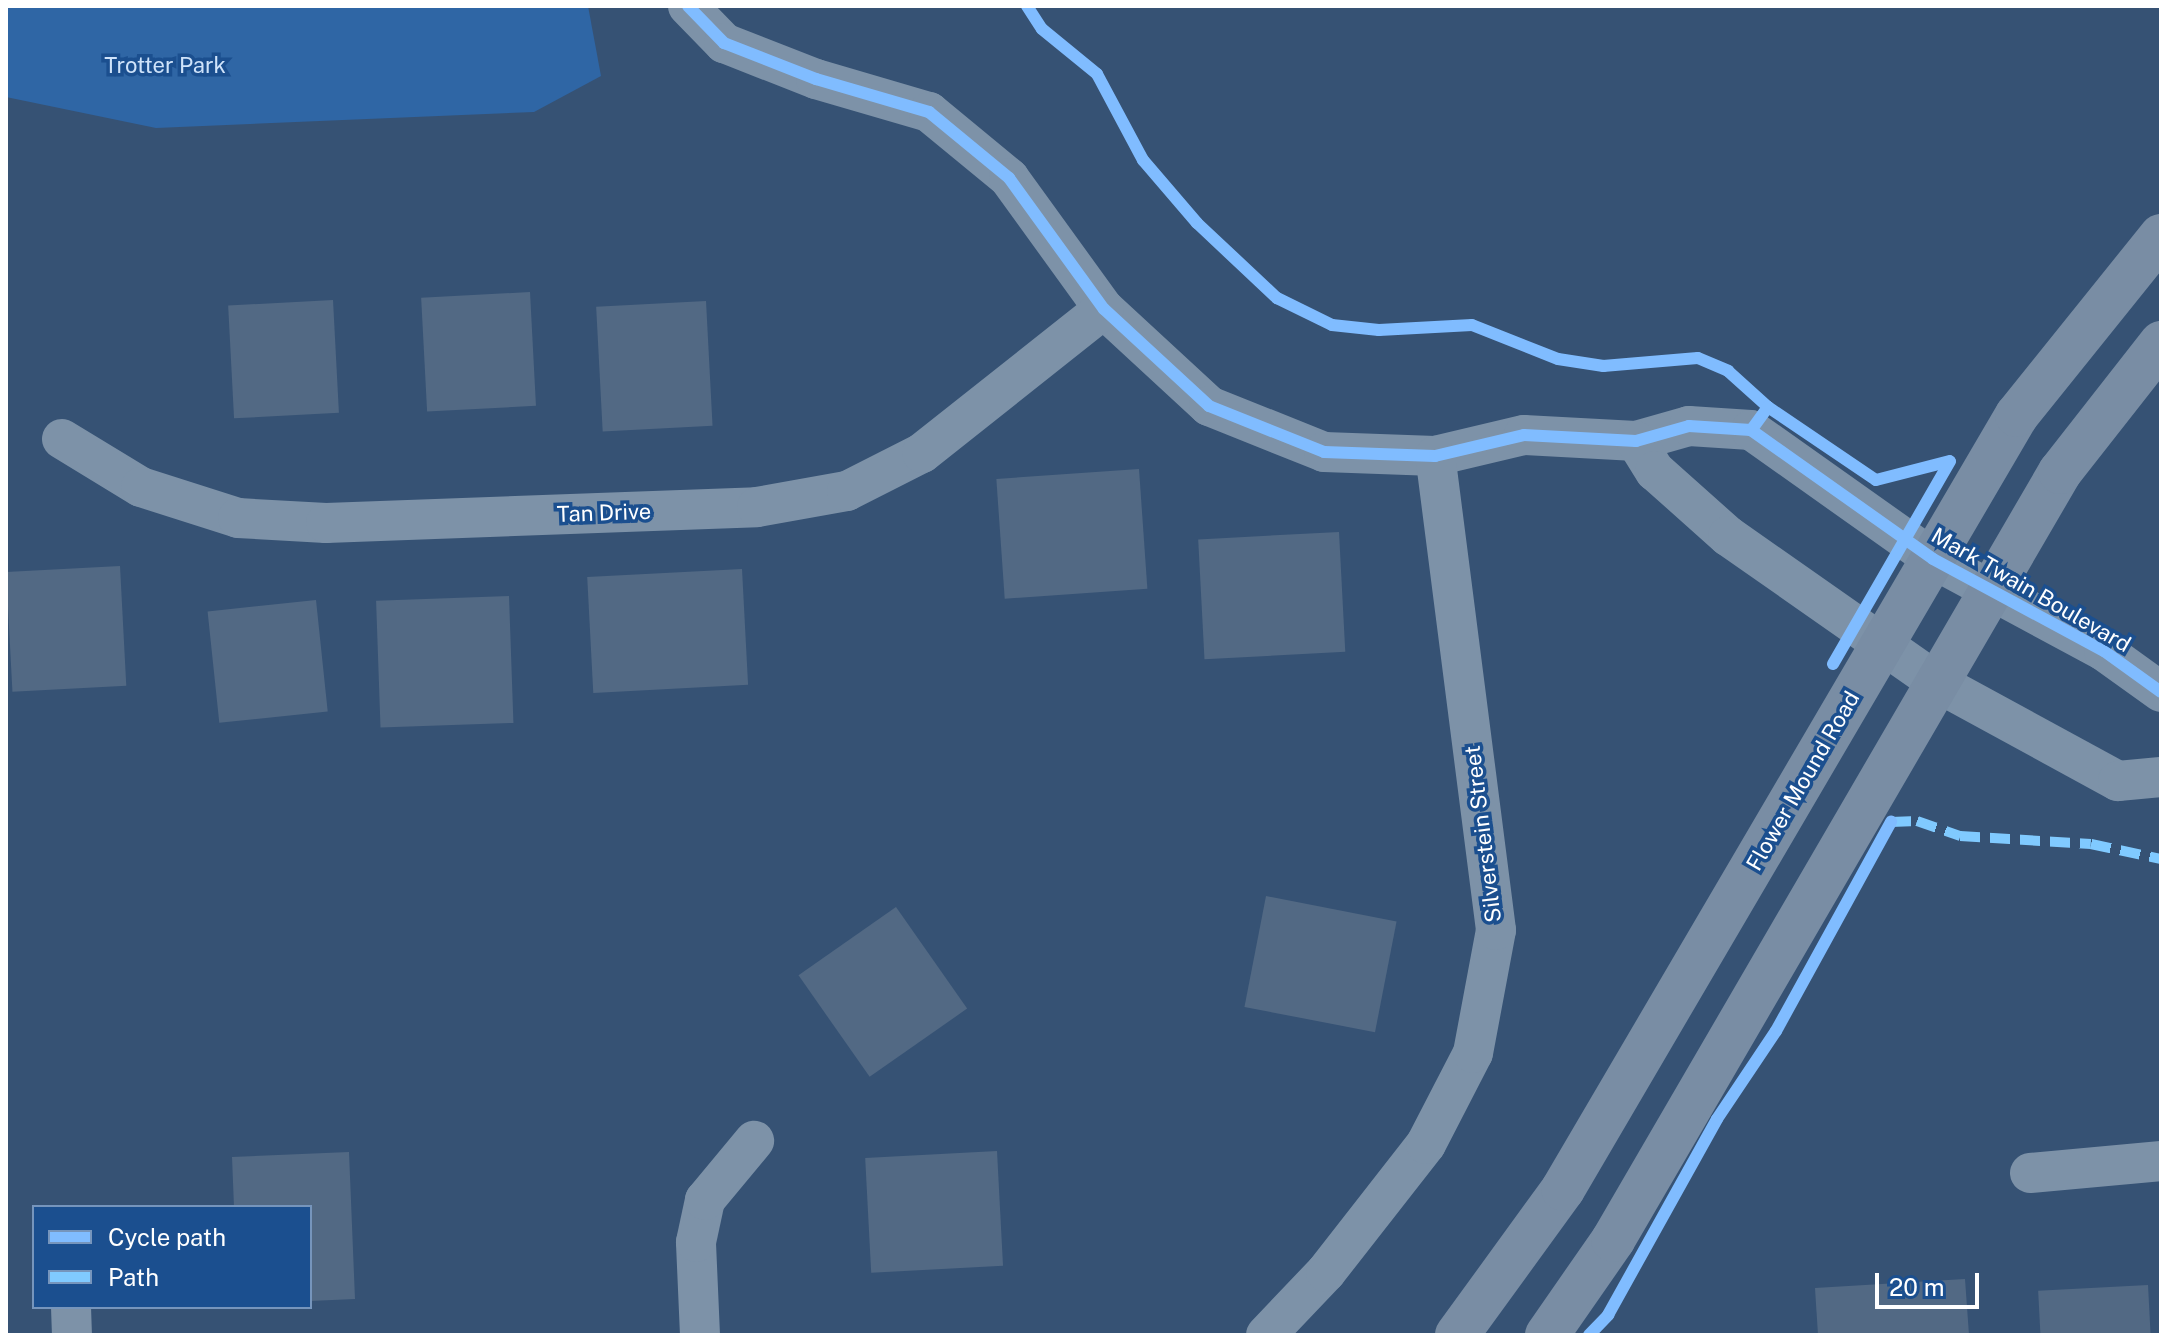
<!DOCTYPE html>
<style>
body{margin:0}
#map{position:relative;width:2167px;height:1341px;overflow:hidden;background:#365274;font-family:"Public Sans",sans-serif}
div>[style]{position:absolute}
.green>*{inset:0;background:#2f66a5}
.building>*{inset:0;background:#526984;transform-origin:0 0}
.street>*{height:40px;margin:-20px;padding:0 20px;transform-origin:20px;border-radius:20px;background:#7d92a8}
.secondary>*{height:44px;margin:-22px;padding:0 22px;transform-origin:22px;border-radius:22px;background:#798da4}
.quiet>*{height:10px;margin-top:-5px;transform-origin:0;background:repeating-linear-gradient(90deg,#80caff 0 20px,transparent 0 30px)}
.cycleway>*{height:12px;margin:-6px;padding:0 6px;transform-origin:6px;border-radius:6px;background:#80bcff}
span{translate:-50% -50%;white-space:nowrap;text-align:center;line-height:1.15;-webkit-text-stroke:7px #1b4f8f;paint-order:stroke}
.park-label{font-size:22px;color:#cfe3fa}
.street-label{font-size:22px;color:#fff}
.frame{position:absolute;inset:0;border:8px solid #fff;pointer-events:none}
.legend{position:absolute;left:32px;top:1205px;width:280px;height:104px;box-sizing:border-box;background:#1b4f8f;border:2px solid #7695bc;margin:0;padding:10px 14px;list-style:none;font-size:24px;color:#fff}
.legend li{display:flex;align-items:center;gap:16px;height:40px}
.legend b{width:40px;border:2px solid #7695bc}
.scale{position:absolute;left:1875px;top:1273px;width:104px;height:36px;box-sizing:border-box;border:4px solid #fff;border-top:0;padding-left:10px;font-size:24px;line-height:28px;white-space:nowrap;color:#fff;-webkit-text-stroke:6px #1b4f8f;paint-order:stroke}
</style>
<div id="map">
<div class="green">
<i style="clip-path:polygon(6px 6px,588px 6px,601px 76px,534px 112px,156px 128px,6px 97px)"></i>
</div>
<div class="building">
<i style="left:530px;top:292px;width:114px;height:109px;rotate:87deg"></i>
<i style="left:333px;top:300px;width:113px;height:105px;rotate:87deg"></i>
<i style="left:706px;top:301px;width:125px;height:110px;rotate:87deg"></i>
<i style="left:1139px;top:469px;width:120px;height:143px;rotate:86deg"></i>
<i style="left:1339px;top:532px;width:120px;height:141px;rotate:87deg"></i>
<i style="left:120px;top:566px;width:120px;height:114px;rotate:87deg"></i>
<i style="left:742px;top:569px;width:116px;height:155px;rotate:87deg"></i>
<i style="left:509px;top:596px;width:127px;height:133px;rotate:88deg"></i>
<i style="left:316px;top:600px;width:112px;height:109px;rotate:84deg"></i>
<i style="left:1266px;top:896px;width:133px;height:113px;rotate:11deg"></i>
<i style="left:896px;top:907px;width:124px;height:119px;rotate:55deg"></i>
<i style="left:997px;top:1151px;width:115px;height:132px;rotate:87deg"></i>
<i style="clip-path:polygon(349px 1152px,355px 1299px,310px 1301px,310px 1207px,234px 1207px,232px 1157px)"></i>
<i style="clip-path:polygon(1965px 1279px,1969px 1335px,1818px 1335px,1815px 1288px)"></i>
<i style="left:2148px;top:1285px;width:50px;height:110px;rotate:87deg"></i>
</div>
<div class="street">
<i style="left:688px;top:6px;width:52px;rotate:45.8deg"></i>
<i style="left:724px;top:43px;width:99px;rotate:21.4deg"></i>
<i style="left:816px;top:79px;width:118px;rotate:16.3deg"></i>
<i style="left:929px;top:112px;width:104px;rotate:39.5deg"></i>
<i style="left:1009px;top:178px;width:162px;rotate:54.1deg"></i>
<i style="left:1104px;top:309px;width:143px;rotate:42.7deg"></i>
<i style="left:1209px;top:406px;width:124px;rotate:21.8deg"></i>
<i style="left:1324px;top:452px;width:111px;rotate:2.1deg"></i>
<i style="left:1435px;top:456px;width:91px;rotate:-13.3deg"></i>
<i style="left:1524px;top:435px;width:112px;rotate:3.1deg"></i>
<i style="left:1636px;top:441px;width:55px;rotate:-15.8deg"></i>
<i style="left:1689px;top:426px;width:62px;rotate:3.7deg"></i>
<i style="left:1751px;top:430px;width:223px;rotate:35.3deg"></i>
<i style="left:1933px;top:559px;width:194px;rotate:28.3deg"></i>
<i style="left:2104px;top:651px;width:70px;rotate:35.7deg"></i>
<i style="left:62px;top:439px;width:92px;rotate:31.3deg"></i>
<i style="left:141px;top:487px;width:102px;rotate:17.7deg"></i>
<i style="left:238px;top:518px;width:88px;rotate:3.3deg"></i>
<i style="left:326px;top:523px;width:431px;rotate:-2.1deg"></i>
<i style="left:757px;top:507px;width:91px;rotate:-10.1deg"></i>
<i style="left:847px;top:491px;width:84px;rotate:-26.9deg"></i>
<i style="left:922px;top:453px;width:232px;rotate:-38.4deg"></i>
<i style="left:1636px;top:441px;width:36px;rotate:58deg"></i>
<i style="left:1655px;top:471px;width:98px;rotate:41.7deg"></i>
<i style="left:1728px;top:536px;width:256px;rotate:35deg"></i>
<i style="left:1938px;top:683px;width:205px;rotate:28.6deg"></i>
<i style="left:2118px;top:781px;width:43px;rotate:-5.3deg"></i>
<i style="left:2030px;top:1173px;width:132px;rotate:-5.2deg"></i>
<i style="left:71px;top:1307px;width:28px;rotate:88deg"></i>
<i style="left:700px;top:1335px;width:93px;rotate:-92.5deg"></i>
<i style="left:696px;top:1242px;width:43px;rotate:-77.9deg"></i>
<i style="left:705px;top:1200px;width:77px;rotate:-50.3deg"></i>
<i style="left:1266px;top:1335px;width:87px;rotate:-46.4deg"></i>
<i style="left:1326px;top:1272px;width:162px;rotate:-52deg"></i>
<i style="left:1426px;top:1144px;width:102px;rotate:-62.7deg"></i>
<i style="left:1473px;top:1053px;width:125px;rotate:-79.4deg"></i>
<i style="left:1496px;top:930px;width:478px;rotate:-97.3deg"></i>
</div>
<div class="secondary">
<i style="left:1457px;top:1335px;width:180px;rotate:-54deg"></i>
<i style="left:1563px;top:1189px;width:897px;rotate:-59.61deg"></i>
<i style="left:2017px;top:415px;width:230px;rotate:-51.2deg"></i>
<i style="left:1547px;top:1335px;width:116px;rotate:-55.2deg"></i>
<i style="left:1613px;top:1240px;width:889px;rotate:-59.8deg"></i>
<i style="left:2060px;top:472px;width:164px;rotate:-51.9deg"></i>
</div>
<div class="quiet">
<i style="left:1891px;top:822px;width:26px;rotate:-2deg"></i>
<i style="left:1917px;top:821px;width:46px;rotate:19.2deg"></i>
<i style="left:1960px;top:836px;width:131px;rotate:3.5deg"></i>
<i style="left:2091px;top:844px;width:72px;rotate:12.1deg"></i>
</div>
<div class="cycleway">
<i style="left:688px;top:6px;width:52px;rotate:45.8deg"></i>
<i style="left:724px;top:43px;width:99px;rotate:21.4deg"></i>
<i style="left:816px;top:79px;width:118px;rotate:16.3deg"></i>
<i style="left:929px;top:112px;width:104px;rotate:39.5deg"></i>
<i style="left:1009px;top:178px;width:162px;rotate:54.1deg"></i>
<i style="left:1104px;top:309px;width:143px;rotate:42.7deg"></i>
<i style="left:1209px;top:406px;width:124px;rotate:21.8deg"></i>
<i style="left:1324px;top:452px;width:111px;rotate:2.1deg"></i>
<i style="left:1435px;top:456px;width:91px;rotate:-13.3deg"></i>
<i style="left:1524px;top:435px;width:112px;rotate:3.1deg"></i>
<i style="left:1636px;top:441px;width:55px;rotate:-15.8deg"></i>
<i style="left:1689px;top:426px;width:62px;rotate:3.7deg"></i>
<i style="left:1751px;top:430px;width:223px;rotate:35.3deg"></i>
<i style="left:1933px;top:559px;width:194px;rotate:28.3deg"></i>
<i style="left:2104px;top:651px;width:70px;rotate:35.7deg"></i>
<i style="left:1027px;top:6px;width:27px;rotate:57deg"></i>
<i style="left:1042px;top:29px;width:71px;rotate:39.3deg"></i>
<i style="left:1097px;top:74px;width:98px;rotate:61.9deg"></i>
<i style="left:1143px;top:160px;width:83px;rotate:49.4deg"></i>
<i style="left:1197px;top:223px;width:110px;rotate:43.2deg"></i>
<i style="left:1277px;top:298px;width:61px;rotate:26.1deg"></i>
<i style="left:1332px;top:325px;width:47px;rotate:6.1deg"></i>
<i style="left:1379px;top:330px;width:93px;rotate:-3.1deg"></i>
<i style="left:1472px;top:325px;width:92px;rotate:21.6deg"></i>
<i style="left:1558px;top:359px;width:46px;rotate:8.8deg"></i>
<i style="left:1603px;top:366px;width:95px;rotate:-4.8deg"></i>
<i style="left:1698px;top:358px;width:33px;rotate:23deg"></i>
<i style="left:1728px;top:371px;width:54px;rotate:42deg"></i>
<i style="left:1768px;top:407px;width:29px;rotate:126deg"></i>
<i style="left:1768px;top:407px;width:130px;rotate:34.1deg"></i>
<i style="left:1876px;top:480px;width:76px;rotate:-14.4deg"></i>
<i style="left:1833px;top:664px;width:234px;rotate:-60deg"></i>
<i style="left:1589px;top:1335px;width:28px;rotate:-46deg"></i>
<i style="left:1608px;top:1315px;width:224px;rotate:-60.9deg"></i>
<i style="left:1717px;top:1119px;width:106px;rotate:-56.2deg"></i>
<i style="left:1776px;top:1031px;width:239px;rotate:-61.2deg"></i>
</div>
<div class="park-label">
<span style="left:165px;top:66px">Trotter Park</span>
</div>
<div class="street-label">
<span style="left:604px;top:513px;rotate:-2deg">Tan Drive</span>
<span style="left:2031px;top:590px;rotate:30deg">Mark Twain Boulevard</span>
<span style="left:1803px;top:781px;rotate:-60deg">Flower Mound Road</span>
<span style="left:1483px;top:834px;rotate:-97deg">Silverstein Street</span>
</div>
<div class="frame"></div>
<ul class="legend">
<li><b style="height:10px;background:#80bcff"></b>Cycle path</li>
<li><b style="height:10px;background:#80caff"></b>Path</li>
</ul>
<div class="scale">20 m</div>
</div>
